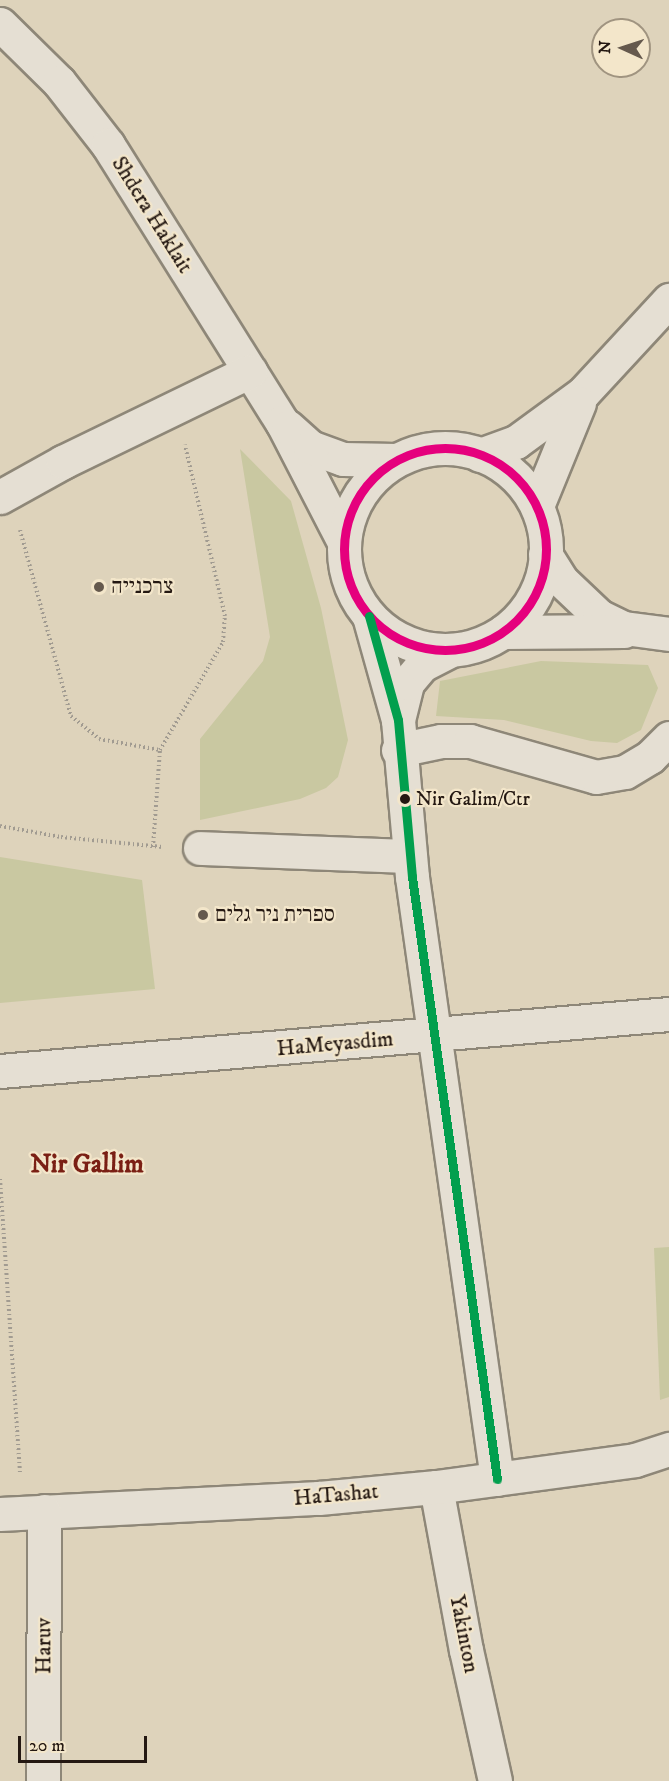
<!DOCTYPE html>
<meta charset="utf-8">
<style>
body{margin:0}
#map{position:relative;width:669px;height:1781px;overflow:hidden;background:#ded3bb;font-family:"IM FELL DW Pica","Frank Ruhl Libre",serif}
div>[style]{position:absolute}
.green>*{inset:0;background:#c9c8a1}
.path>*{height:4px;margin-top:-2px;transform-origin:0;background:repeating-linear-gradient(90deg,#a19b91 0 1.5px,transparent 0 4.5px)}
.roads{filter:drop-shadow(2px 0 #8e8778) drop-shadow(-2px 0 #8e8778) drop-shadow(0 2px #8e8778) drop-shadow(0 -2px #8e8778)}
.minor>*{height:33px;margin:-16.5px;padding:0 16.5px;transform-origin:16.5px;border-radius:16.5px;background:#e5dfd3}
.minor>.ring{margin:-16.5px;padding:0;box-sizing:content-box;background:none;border:33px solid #e5dfd3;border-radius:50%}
.bus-1>*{height:9px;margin:-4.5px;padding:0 4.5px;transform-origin:4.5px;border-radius:4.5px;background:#e5007d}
.bus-1>.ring{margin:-4.5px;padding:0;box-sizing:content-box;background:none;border:9px solid #e5007d;border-radius:50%}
.bus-2>*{height:9px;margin:-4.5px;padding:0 4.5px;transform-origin:4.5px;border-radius:4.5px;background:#029f4e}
.dots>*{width:16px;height:16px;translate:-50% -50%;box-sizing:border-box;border:3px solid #f3e6ca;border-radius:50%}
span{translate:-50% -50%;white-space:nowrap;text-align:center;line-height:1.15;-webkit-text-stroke:4.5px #f3e6ca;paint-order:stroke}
.bus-label{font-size:20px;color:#241812}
.left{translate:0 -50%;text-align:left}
.street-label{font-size:22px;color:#241812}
.poi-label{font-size:22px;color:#241812}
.quarter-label{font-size:26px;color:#7a1f14;font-weight:700}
.north{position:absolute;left:591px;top:18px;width:60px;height:60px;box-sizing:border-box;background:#f3e6ca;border:2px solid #a09480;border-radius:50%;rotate:273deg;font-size:16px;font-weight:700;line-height:24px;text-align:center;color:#241812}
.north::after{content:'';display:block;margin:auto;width:21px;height:27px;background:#65594d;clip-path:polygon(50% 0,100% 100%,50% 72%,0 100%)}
.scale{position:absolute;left:18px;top:1736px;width:129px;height:27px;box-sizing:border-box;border:3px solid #241812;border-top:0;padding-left:8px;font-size:18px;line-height:21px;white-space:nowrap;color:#241812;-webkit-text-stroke:4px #f3e6ca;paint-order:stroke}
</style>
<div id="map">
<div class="green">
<i style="clip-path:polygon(240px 449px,291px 501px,321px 608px,348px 740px,338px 777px,326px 788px,300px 799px,200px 820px,200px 739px,263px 661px,270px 637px)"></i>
<i style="clip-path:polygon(541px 661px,648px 665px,658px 688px,641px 730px,617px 743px,591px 741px,504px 720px,436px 716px,440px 681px)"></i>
<i style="clip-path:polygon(0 857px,142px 880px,155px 989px,0 1003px)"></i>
<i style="clip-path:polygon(669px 1247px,669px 1397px,660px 1400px,654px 1248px)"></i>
</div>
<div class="path">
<i style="left:20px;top:530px;width:193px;rotate:74.7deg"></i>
<i style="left:71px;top:716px;width:36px;rotate:39deg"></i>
<i style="left:99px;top:739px;width:62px;rotate:10.2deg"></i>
<i style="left:0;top:826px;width:62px;rotate:10.2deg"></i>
<i style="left:61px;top:837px;width:102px;rotate:5.6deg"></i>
<i style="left:153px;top:847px;width:97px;rotate:-85.9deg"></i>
<i style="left:160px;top:750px;width:125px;rotate:-59.7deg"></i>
<i style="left:223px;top:642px;width:26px;rotate:-86deg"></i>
<i style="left:225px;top:616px;width:176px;rotate:-103.2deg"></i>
<i style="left:0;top:1179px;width:295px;rotate:86.1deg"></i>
</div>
<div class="roads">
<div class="minor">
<i style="left:0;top:24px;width:83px;rotate:44.5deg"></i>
<i style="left:59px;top:82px;width:80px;rotate:52.1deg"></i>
<i style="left:108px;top:145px;width:327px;rotate:57.9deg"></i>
<i style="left:282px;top:422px;width:135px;rotate:62.7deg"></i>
<i style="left:288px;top:427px;width:30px;rotate:42deg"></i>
<i style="left:310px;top:447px;width:35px;rotate:20deg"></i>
<i style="left:343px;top:459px;width:53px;rotate:1.1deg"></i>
<i class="ring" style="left:344px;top:448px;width:169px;height:169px"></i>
<i style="left:480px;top:455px;width:38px;rotate:-20deg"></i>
<i style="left:516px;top:442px;width:83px;rotate:-36.2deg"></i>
<i style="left:583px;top:393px;width:127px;rotate:-47.2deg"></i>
<i style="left:0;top:497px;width:72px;rotate:-29.1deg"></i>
<i style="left:63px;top:462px;width:208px;rotate:-25.9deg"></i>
<i style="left:537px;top:506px;width:111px;rotate:-67.8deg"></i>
<i style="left:545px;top:554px;width:31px;rotate:58deg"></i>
<i style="left:561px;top:580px;width:52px;rotate:43.5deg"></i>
<i style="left:599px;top:616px;width:28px;rotate:26deg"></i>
<i style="left:624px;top:628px;width:45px;rotate:7.6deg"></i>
<i style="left:369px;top:616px;width:108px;rotate:74.4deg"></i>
<i style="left:398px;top:720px;width:158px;rotate:84.9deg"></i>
<i style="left:412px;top:877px;width:608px;rotate:81.96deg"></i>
<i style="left:503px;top:632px;width:121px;rotate:-0.5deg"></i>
<i style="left:398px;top:720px;width:38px;rotate:-76deg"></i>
<i style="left:407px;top:683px;width:23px;rotate:-50deg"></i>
<i style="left:422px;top:665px;width:29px;rotate:-27deg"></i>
<i style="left:398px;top:750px;width:44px;rotate:-11.8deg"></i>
<i style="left:441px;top:741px;width:29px"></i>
<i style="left:470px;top:741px;width:131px;rotate:15.9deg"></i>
<i style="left:596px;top:777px;width:29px;rotate:-10deg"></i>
<i style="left:625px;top:772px;width:29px;rotate:-31deg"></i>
<i style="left:650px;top:757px;width:27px;rotate:-45deg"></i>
<i style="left:200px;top:848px;width:210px;rotate:2.2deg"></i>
<i style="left:0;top:1071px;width:671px;rotate:-4.87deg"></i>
<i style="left:436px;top:1487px;width:166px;rotate:79.6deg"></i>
<i style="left:466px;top:1650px;width:134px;rotate:77.5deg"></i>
<i style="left:0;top:1514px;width:319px;rotate:-2.9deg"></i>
<i style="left:319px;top:1498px;width:118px;rotate:-5.4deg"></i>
<i style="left:436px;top:1487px;width:201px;rotate:-7.7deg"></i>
<i style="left:635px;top:1460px;width:36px;rotate:-18deg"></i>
<i style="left:43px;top:1781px;width:270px;rotate:-89.8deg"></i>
</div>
</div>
<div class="bus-1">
<i class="ring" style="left:344px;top:448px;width:193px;height:193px"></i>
</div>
<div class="bus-2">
<i style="left:369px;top:616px;width:108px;rotate:74.4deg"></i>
<i style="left:398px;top:720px;width:158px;rotate:84.9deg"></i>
<i style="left:412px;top:877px;width:608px;rotate:81.96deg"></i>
</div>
<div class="dots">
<i style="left:99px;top:587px;background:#65594d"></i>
<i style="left:405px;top:799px;background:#241812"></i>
<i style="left:203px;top:915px;background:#65594d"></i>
</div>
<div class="bus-label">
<span class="left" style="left:416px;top:799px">Nir Galim/Ctr</span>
</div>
<div class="street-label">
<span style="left:152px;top:215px;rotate:58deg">Shdera Haklait</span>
<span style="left:335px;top:1044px;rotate:-5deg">HaMeyasdim</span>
<span style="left:336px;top:1495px;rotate:-5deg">HaTashat</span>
<span style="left:464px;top:1634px;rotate:79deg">Yakinton</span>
<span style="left:44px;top:1646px;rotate:-90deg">Haruv</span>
</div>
<div class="poi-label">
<span class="left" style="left:111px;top:587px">צרכנייה</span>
<span class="left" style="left:215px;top:915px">ספרית ניר גלים</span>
</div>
<div class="quarter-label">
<span style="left:87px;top:1165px">Nir Gallim</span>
</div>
<div class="north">N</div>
<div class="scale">20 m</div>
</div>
